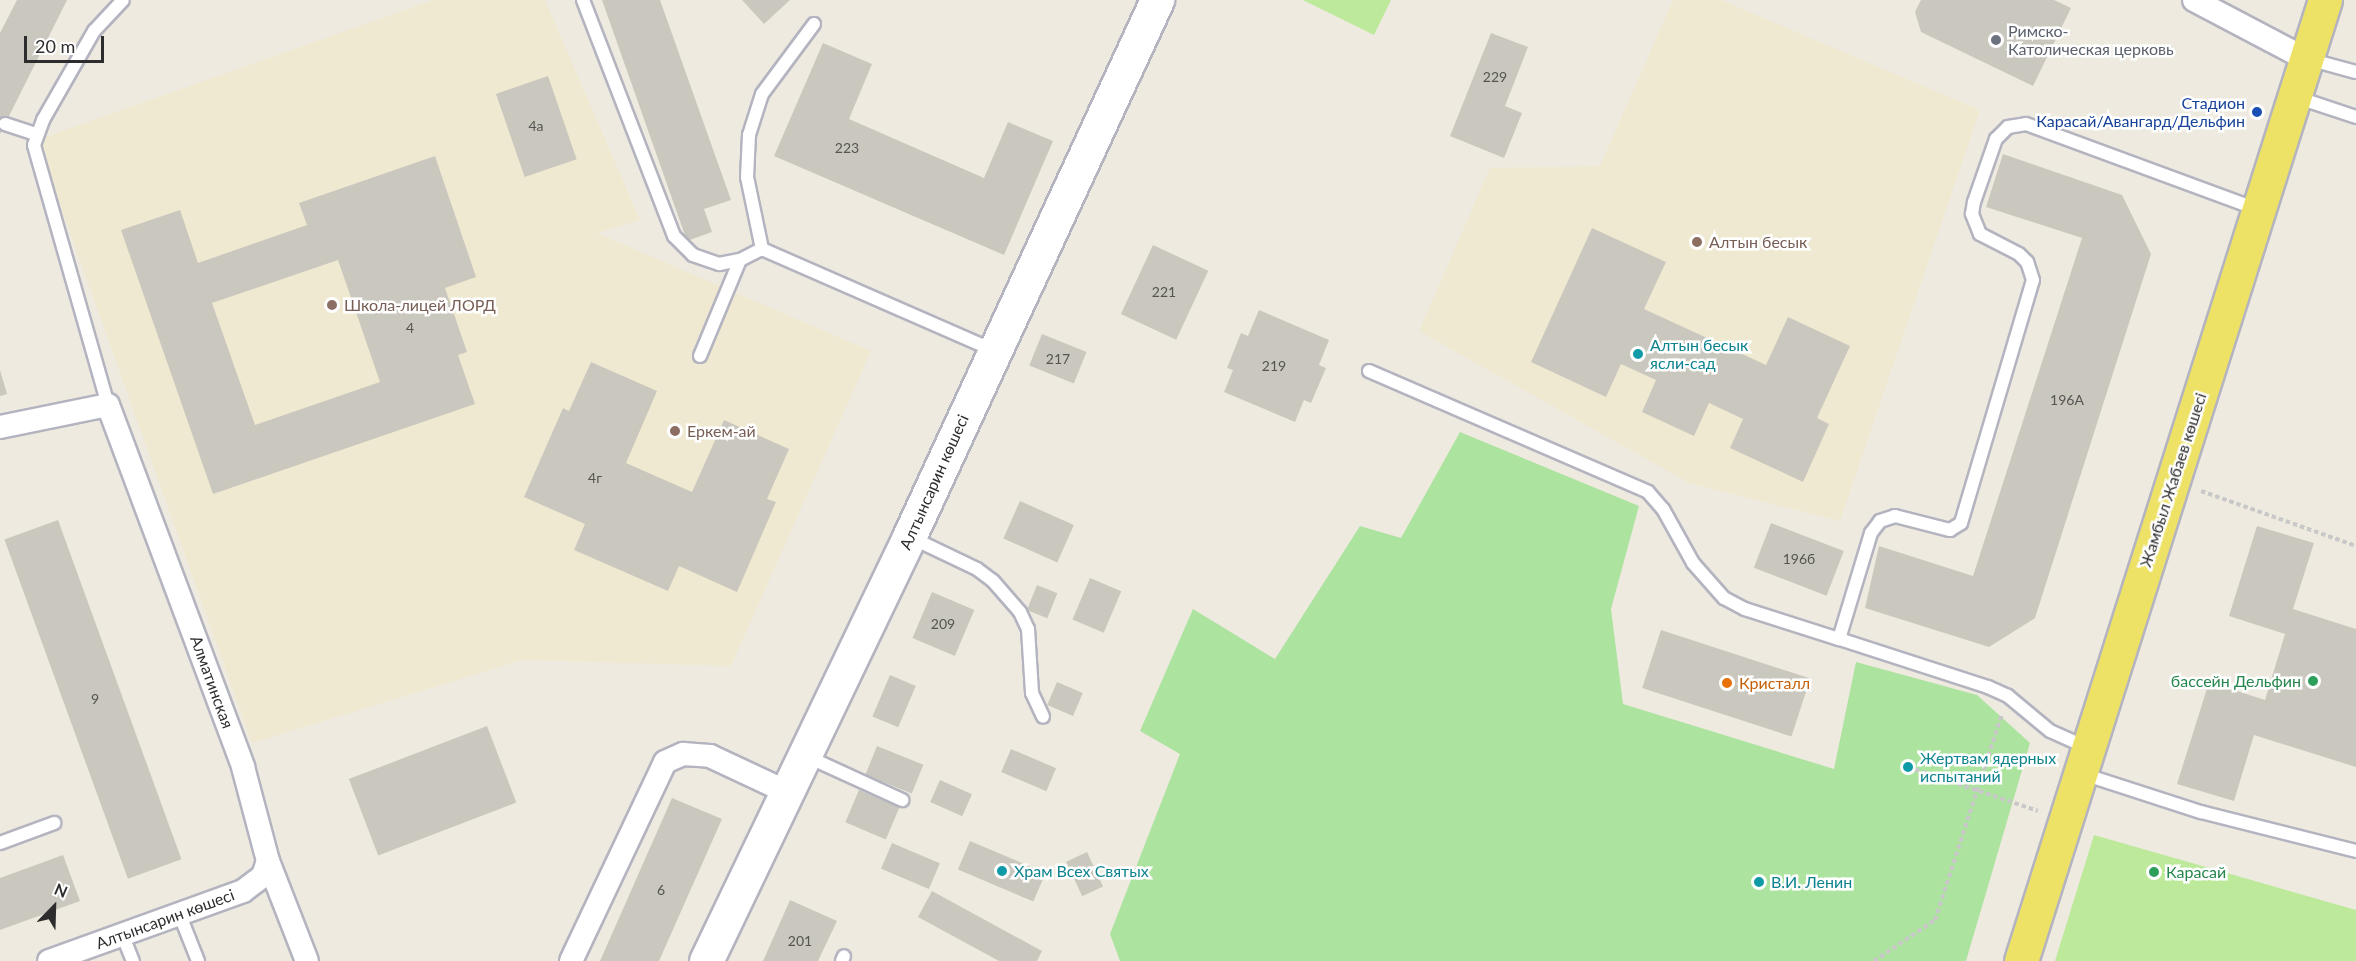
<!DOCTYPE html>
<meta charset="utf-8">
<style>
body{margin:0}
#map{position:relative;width:2356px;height:961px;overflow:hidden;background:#eeeae0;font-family:Lato,sans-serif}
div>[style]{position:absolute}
.education>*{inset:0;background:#efe9d1}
.green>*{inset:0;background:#ace39f}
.pitch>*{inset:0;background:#bde99b}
.building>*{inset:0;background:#cac8be;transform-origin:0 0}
.path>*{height:4px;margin-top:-2px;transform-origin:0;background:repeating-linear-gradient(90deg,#c8c8c8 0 4.5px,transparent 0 7.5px)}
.roads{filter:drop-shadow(2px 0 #b4b4c0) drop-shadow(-2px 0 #b4b4c0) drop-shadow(0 2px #b4b4c0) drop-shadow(0 -2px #b4b4c0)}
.lane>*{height:12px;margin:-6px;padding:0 6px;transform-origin:6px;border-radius:6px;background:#fff}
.street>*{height:22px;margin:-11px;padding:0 11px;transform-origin:11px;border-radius:11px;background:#fff}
.secondary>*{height:33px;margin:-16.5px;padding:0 16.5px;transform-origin:16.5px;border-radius:16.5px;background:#fff}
.primary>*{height:33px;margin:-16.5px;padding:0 16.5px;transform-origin:16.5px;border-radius:16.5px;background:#eee266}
.dots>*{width:16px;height:16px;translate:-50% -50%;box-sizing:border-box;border:3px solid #fff;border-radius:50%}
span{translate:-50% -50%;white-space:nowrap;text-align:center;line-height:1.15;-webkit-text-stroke:5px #fff;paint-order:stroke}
.number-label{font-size:14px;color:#545451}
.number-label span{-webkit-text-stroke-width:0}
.worship-label{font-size:16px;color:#5b616d}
.left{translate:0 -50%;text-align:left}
.transit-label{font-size:16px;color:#164399}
.right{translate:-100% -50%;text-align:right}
.education-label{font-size:16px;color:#785e54}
.culture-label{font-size:16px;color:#0d838f}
.street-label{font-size:16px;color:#2d2d2d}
.leisure-label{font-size:16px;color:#27864d}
.food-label{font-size:16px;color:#c56008}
.north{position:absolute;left:24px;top:877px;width:60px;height:60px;-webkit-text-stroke:4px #fff;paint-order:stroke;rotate:23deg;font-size:16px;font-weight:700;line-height:24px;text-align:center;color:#2d2d2d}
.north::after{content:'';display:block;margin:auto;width:21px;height:27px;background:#2d2d2d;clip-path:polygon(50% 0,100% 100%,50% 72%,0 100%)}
.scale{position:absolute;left:24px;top:36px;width:80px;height:27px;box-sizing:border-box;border:3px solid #2d2d2d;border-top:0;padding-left:8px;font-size:18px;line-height:21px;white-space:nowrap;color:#2d2d2d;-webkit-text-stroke:4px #fff;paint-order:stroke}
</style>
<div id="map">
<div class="education">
<i style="clip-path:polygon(433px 0,545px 0,640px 220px,597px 233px,871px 351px,731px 666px,522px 660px,252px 743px,37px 140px)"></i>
<i style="clip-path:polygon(1673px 0,1721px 0,1980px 110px,1840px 521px,1689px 483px,1419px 331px,1490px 168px,1600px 166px)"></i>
</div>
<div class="green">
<i style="clip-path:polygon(1460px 432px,1639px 506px,1611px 609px,1623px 704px,1834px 769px,1856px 662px,1977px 695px,2030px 743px,1966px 961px,1120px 961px,1110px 934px,1180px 754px,1140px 731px,1193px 609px,1275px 659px,1360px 526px,1401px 538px)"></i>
</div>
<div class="pitch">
<i style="clip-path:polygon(1303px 0,1391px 0,1374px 35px)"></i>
<i style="clip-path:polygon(2094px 835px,2356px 910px,2356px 961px,2055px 961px)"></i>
</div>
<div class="building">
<i style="clip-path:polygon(17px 0,67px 0,0 134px,0 33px)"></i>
<i style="clip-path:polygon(602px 0,660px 0,731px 200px,704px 209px,712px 232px,687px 241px)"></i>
<i style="clip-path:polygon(742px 0,790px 0,764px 24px)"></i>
<i style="clip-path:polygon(1921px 0,2054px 0,2071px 8px,2033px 86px,1921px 32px,1915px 12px)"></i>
<i style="clip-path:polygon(1491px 33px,1528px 47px,1505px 106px,1522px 113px,1504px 158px,1450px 136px)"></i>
<i style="clip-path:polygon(823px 43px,872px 64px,849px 119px,984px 178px,1008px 122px,1053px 141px,1004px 255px,774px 156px)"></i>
<i style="left:548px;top:76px;width:88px;height:55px;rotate:71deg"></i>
<i style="clip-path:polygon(2003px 154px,2122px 195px,2151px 254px,2035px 618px,1989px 647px,1865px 608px,1879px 546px,1973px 576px,2082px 238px,1986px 207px)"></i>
<i style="clip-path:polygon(evenodd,435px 156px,476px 277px,445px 288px,467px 352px,458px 355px,475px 404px,213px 494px,121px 230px,180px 210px,198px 263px,307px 225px,299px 203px,435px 156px,338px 260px,380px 382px,255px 425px,212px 303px,338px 260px)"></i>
<i style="clip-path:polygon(1592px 228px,1666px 262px,1644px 309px,1766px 365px,1788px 317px,1850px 346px,1817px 418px,1829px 424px,1803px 482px,1730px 448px,1743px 419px,1709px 403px,1694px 436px,1642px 412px,1656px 380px,1621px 364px,1606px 397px,1531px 362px)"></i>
<i style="left:1153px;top:245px;width:61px;height:76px;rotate:25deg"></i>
<i style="clip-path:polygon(1259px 310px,1329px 340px,1319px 365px,1326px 368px,1311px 403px,1304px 400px,1295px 422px,1224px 392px,1233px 370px,1227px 368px,1241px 333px,1248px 336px)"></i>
<i style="left:1042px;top:334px;width:48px;height:34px;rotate:22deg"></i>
<i style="clip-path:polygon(591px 362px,657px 391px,626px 463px,692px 492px,724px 420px,789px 449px,767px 499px,776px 502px,737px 592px,679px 566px,668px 591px,574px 550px,585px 524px,524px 497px,563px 408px,569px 411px)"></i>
<i style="clip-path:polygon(0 370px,7px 394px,0 396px)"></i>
<i style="left:1020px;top:501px;width:59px;height:41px;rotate:24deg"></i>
<i style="left:58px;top:520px;width:361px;height:57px;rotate:70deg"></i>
<i style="left:1771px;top:523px;width:78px;height:48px;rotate:21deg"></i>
<i style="clip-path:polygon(2257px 526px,2314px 543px,2293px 609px,2356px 629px,2356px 767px,2254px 735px,2234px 801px,2177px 784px,2209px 682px,2265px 700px,2285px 634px,2229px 616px)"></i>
<i style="left:1090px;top:578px;width:34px;height:45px;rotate:23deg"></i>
<i style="left:1037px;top:585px;width:22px;height:27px;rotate:22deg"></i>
<i style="left:932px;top:592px;width:46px;height:50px;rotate:23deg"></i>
<i style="left:1661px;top:630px;width:157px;height:61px;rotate:18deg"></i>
<i style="left:890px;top:675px;width:28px;height:45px;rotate:23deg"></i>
<i style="left:1057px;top:682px;width:28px;height:25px;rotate:23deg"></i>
<i style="left:487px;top:726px;width:82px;height:148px;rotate:69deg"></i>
<i style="left:877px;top:746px;width:50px;height:31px;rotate:22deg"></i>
<i style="left:1011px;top:749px;width:49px;height:25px;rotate:23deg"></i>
<i style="left:940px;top:780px;width:35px;height:24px;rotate:24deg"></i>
<i style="left:859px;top:790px;width:44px;height:35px;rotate:23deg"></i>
<i style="clip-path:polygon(672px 798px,722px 819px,659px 961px,600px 961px)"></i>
<i style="left:970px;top:841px;width:82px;height:31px;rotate:23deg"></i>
<i style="left:892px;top:843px;width:52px;height:28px;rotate:23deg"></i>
<i style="left:1087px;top:852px;width:38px;height:23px;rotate:65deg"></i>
<i style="clip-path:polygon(63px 855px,80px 901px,0 930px,0 878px)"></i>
<i style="clip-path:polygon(932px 891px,1042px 951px,1037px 961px,999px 961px,918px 917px)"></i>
<i style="clip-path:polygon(790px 900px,837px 921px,818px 961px,763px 961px)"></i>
</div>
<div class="path">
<i style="left:2201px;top:491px;width:164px;rotate:19.5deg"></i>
<i style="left:1908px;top:767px;width:137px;rotate:18.7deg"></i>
<i style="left:1874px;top:961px;width:73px;rotate:-33.9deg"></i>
<i style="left:1935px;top:920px;width:217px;rotate:-72deg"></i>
</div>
<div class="roads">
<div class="lane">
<i style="left:583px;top:0;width:253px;rotate:68.9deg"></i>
<i style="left:674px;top:236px;width:27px;rotate:45deg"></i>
<i style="left:693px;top:255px;width:28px;rotate:19deg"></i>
<i style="left:719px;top:264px;width:21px;rotate:-11deg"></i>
<i style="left:740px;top:260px;width:25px;rotate:-27deg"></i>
<i style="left:814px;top:24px;width:87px;rotate:126.6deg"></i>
<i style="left:762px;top:94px;width:43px;rotate:107.6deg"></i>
<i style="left:749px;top:135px;width:42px;rotate:92.7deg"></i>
<i style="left:747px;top:177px;width:74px;rotate:78.2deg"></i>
<i style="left:762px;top:249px;width:252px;rotate:23.6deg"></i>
<i style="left:2308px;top:59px;width:50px;rotate:15.2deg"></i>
<i style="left:2296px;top:97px;width:63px;rotate:18.4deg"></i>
<i style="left:5px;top:124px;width:33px;rotate:18deg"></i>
<i style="left:700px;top:356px;width:104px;rotate:-67.4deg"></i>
<i style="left:1369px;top:371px;width:304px;rotate:23.4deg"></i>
<i style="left:1648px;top:492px;width:23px;rotate:49deg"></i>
<i style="left:1663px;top:509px;width:62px;rotate:60.9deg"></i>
<i style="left:1693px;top:563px;width:47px;rotate:48.5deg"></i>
<i style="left:1724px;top:598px;width:24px;rotate:28deg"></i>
<i style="left:1745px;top:609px;width:99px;rotate:17.7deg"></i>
<i style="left:108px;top:405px;width:270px;rotate:-105.9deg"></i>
<i style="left:34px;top:145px;width:27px;rotate:-70deg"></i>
<i style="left:43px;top:120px;width:103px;rotate:-60.2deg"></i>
<i style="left:94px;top:31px;width:42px;rotate:-46.9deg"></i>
<i style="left:910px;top:537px;width:74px;rotate:25.5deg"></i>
<i style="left:977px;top:569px;width:20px;rotate:37deg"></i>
<i style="left:993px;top:581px;width:41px;rotate:48.9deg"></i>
<i style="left:1020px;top:612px;width:19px;rotate:65deg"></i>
<i style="left:1028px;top:629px;width:64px;rotate:86.4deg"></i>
<i style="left:1032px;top:693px;width:26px;rotate:65deg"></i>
<i style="left:2086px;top:747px;width:39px;rotate:-156deg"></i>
<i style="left:2050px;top:731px;width:55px;rotate:-140.2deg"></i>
<i style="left:2008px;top:696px;width:22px;rotate:-156deg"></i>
<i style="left:1988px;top:687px;width:157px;rotate:-162.1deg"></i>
<i style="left:1839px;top:639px;width:111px;rotate:-73.2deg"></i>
<i style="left:1871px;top:533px;width:15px;rotate:-53deg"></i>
<i style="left:1880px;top:521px;width:16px;rotate:-18deg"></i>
<i style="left:1895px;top:516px;width:57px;rotate:14.3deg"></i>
<i style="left:1950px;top:530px;width:13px;rotate:-32deg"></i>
<i style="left:1961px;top:523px;width:253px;rotate:-73.5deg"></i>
<i style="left:2033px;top:280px;width:19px;rotate:-108deg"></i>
<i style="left:2027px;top:262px;width:11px;rotate:-135deg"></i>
<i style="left:2019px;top:254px;width:44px;rotate:-152.9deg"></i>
<i style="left:1980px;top:234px;width:22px;rotate:-112deg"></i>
<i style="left:1972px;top:214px;width:12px;rotate:-81deg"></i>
<i style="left:1974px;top:202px;width:67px;rotate:-70.8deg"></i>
<i style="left:1996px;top:139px;width:17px;rotate:-45deg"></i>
<i style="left:2008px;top:127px;width:18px;rotate:-9deg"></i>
<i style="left:2026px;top:124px;width:246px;rotate:20.2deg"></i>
<i style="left:806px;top:756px;width:106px;rotate:24.6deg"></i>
<i style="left:2083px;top:774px;width:124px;rotate:17.9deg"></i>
<i style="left:2201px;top:812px;width:160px;rotate:14.1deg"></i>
<i style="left:0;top:843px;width:58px;rotate:-20.3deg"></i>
<i style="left:179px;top:913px;width:52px;rotate:68.4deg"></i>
<i style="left:122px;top:934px;width:29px;rotate:68deg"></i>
<i style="left:842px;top:961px;width:5px;rotate:-68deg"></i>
</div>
<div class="street">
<i style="left:2194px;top:0;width:124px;rotate:27.8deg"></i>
<i style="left:0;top:427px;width:110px;rotate:-11.5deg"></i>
<i style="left:108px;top:405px;width:386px;rotate:69.5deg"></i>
<i style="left:243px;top:767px;width:97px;rotate:75.1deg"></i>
<i style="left:268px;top:861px;width:107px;rotate:68.7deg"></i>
<i style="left:49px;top:961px;width:206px;rotate:-19.8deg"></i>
<i style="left:243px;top:891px;width:25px;rotate:-37deg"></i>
<i style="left:263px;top:876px;width:16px;rotate:-72deg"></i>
<i style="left:571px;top:961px;width:220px;rotate:-64.7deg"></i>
<i style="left:665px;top:762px;width:20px;rotate:-24deg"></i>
<i style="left:683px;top:754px;width:27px;rotate:4deg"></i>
<i style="left:710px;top:756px;width:85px;rotate:25.1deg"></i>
</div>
<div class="secondary">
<i style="left:706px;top:961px;width:470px;rotate:-64.4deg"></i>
<i style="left:909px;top:537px;width:592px;rotate:-65.21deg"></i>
</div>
<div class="primary">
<i style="left:2021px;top:961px;width:1008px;rotate:-72.45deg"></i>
</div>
</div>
<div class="dots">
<i style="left:1996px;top:40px;background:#6b7280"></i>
<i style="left:2257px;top:112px;background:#1a4fb4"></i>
<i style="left:1697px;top:242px;background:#8d6e63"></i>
<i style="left:332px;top:305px;background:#8d6e63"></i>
<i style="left:1638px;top:354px;background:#0f9aa8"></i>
<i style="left:675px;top:431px;background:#8d6e63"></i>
<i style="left:2313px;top:681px;background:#2e9e5b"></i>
<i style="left:1727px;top:683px;background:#e8710a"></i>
<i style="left:1908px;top:767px;background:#0f9aa8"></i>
<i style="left:1002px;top:871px;background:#0f9aa8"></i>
<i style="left:2154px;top:872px;background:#2e9e5b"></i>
<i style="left:1759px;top:882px;background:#0f9aa8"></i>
</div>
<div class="number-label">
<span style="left:1495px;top:77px">229</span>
<span style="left:536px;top:126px">4а</span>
<span style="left:847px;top:148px">223</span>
<span style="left:1164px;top:292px">221</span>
<span style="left:410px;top:328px">4</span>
<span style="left:1058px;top:359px">217</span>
<span style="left:1274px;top:366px">219</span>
<span style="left:2067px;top:400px">196А</span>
<span style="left:595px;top:478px">4г</span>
<span style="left:1799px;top:559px">196б</span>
<span style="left:943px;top:624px">209</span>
<span style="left:95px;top:699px">9</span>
<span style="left:661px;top:890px">6</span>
<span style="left:800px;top:941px">201</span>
</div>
<div class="worship-label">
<span class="left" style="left:2008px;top:40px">Римско-<br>Католическая церковь</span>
</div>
<div class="transit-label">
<span class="right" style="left:2245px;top:112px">Стадион<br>Карасай/Авангард/Дельфин</span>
</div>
<div class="education-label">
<span class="left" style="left:1709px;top:242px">Алтын бесык</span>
<span class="left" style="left:344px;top:305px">Школа-лицей ЛОРД</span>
<span class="left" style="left:687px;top:431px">Еркем-ай</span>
</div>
<div class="culture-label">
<span class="left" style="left:1650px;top:354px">Алтын бесык<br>ясли-сад</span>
<span class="left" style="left:1920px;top:767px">Жертвам ядерных<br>испытаний</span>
<span class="left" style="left:1014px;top:871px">Храм Всех Святых</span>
<span class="left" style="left:1771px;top:882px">В.И. Ленин</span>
</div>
<div class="street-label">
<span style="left:2173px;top:480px;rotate:-72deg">Жамбыл Жабаев көшесі</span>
<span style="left:934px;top:482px;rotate:-66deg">Алтынсарин көшесі</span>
<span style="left:212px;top:682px;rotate:70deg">Алматинская</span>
<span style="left:165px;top:919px;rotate:-20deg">Алтынсарин көшесі</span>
</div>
<div class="leisure-label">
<span class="right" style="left:2301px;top:681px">бассейн Дельфин</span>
<span class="left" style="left:2166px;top:872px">Карасай</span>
</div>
<div class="food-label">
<span class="left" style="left:1739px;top:683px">Кристалл</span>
</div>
<div class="north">N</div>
<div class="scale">20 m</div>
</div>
